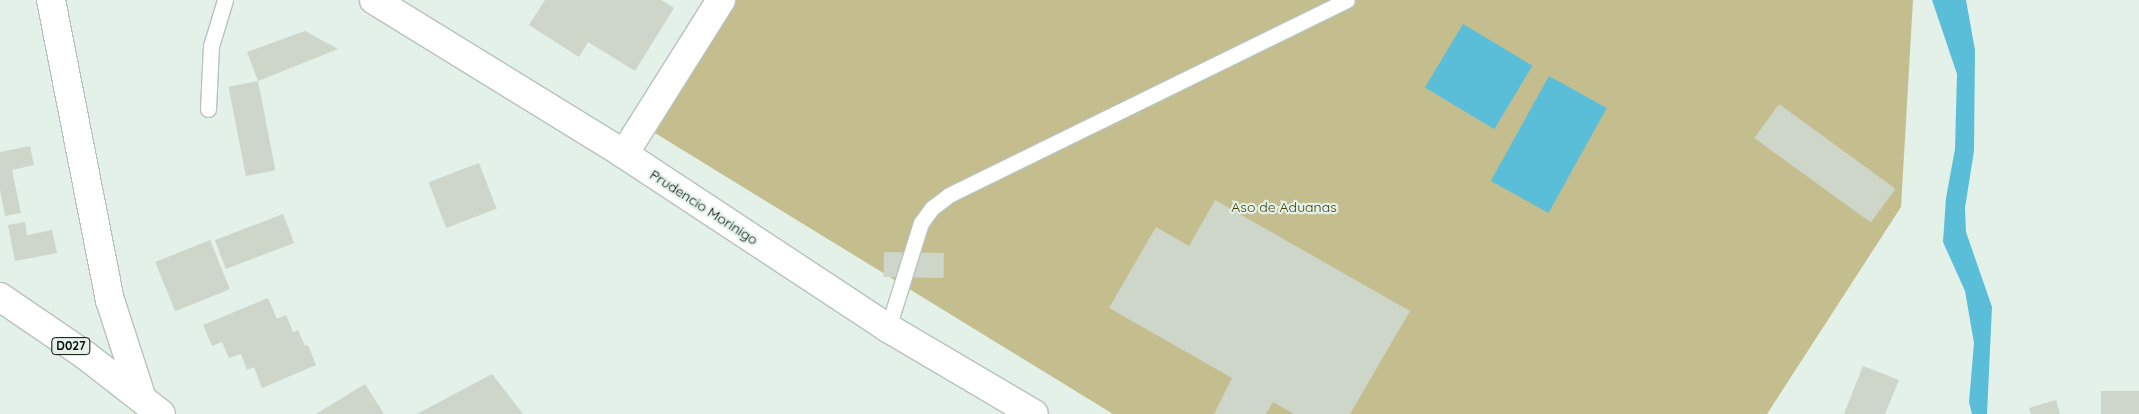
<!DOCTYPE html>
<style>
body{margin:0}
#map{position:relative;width:2139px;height:414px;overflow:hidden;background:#e3f1e9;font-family:Quicksand,sans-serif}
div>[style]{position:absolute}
.green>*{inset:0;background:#c4be8f}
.water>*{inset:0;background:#5bbed9;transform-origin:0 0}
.building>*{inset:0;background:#ced5c9;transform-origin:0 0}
.roads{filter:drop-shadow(1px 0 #b6c3bb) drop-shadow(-1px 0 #b6c3bb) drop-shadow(0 1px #b6c3bb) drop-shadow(0 -1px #b6c3bb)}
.lane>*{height:15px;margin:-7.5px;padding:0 7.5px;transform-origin:7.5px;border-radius:7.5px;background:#fff}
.street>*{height:28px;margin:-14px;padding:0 14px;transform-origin:14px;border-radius:14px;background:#fff}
.primary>*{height:28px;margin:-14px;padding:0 14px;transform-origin:14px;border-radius:14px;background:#fff}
span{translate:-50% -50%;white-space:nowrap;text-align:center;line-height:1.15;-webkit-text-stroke:4.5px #e3f1e9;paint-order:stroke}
.shield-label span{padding:1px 4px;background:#e3f1e9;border:1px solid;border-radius:4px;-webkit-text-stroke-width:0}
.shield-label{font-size:12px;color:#090e0b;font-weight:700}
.street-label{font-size:14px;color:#090e0b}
.park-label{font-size:14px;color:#473f00}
</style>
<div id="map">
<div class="green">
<i style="clip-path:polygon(735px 0,1913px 0,1901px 207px,1767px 414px,1113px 414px,655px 133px)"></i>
</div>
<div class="water">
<i style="clip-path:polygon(1932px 0,1966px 0,1975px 50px,1974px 151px,1965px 208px,1966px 232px,1992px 307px,1987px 414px,1972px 414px,1969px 402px,1974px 343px,1965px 291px,1943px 242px,1946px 198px,1955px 149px,1957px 74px)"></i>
<i style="left:1463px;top:24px;width:81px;height:74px;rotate:31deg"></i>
<i style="left:1549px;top:76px;width:66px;height:120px;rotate:29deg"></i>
</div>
<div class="building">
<i style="clip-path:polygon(545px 0,661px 0,674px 8px,635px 71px,588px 42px,579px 57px,529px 25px)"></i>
<i style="clip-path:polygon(305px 31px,338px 49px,258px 81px,247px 52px)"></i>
<i style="left:258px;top:81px;width:91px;height:30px;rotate:79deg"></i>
<i style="left:1779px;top:104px;width:144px;height:42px;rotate:36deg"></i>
<i style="clip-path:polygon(30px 146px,34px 165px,12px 170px,21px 213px,5px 216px,0 190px,0 152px)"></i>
<i style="left:479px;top:163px;width:49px;height:54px;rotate:69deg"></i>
<i style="clip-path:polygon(1215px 200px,1410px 311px,1350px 414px,1294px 414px,1273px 402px,1266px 414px,1214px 414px,1232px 378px,1109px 308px,1156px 227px,1189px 246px)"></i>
<i style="left:283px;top:214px;width:31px;height:73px;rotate:69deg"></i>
<i style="clip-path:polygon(25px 222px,27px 235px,52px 230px,57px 253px,15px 261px,8px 225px)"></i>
<i style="left:210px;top:240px;width:53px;height:59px;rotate:68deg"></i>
<i style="left:884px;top:252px;width:60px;height:25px;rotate:1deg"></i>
<i style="clip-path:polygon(268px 298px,277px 319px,286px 315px,293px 332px,298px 330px,305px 346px,308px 345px,316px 365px,262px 388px,254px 367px,247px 370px,241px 354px,229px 358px,222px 342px,212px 346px,203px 325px)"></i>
<i style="clip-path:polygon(1863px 366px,1899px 380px,1885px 414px,1844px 414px)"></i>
<i style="clip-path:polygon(492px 374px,523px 414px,417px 414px)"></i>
<i style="clip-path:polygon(365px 384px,384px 414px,316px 414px)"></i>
<i style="left:2139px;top:391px;width:23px;height:38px;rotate:90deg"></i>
<i style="clip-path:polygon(2056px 400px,2060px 414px,2031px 414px,2029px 408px)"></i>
</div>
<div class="roads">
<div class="lane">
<i style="left:208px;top:109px;width:63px;rotate:-87.3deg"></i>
<i style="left:211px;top:46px;width:48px;rotate:-73.1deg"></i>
<i style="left:888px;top:328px;width:110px;rotate:-72.6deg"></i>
<i style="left:921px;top:223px;width:19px;rotate:-54deg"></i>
<i style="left:932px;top:208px;width:21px;rotate:-37deg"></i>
<i style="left:949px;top:195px;width:443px;rotate:-26.1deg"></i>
</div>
<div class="street">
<i style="left:51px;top:0;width:306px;rotate:78.9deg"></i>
<i style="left:110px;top:300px;width:101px;rotate:72.1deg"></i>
<i style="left:374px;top:0;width:294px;rotate:31.6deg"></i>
<i style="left:624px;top:154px;width:316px;rotate:33.4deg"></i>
<i style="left:888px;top:328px;width:169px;rotate:30.5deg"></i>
<i style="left:624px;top:154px;width:182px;rotate:-57.8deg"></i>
</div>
<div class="primary">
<i style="left:0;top:297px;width:103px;rotate:34.3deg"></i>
<i style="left:85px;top:355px;width:96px;rotate:37.8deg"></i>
</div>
</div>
<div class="shield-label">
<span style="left:71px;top:346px">D027</span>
</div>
<div class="street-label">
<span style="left:704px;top:207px;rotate:33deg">Prudencio Morinigo</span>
</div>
<div class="park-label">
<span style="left:1284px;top:207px">Aso de Aduanas</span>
</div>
</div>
